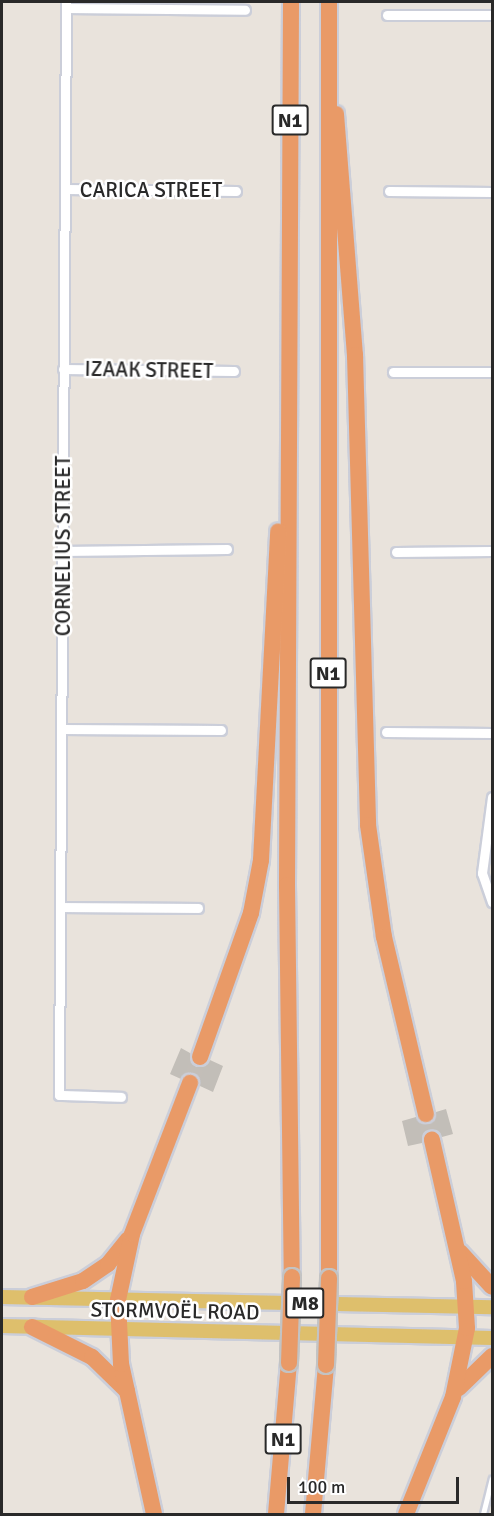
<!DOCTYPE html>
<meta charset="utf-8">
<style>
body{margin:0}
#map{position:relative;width:494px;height:1516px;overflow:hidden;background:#e9e3dc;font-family:Signika,sans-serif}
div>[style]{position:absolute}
.building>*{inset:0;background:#c2beb8}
.highway-tunnel>*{height:16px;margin-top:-8px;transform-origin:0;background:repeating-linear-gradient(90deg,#c3beb8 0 16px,transparent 0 24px)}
.roads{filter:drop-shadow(2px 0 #cbced9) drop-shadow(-2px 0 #cbced9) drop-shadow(0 2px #cbced9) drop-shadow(0 -2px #cbced9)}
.lane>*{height:4.5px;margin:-2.25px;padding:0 2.25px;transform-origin:2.25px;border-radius:2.25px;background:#fff}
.street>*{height:9px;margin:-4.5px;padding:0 4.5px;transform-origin:4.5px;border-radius:4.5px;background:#fff}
.primary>*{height:14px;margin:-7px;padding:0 7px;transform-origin:7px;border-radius:7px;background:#debf6c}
.highway>*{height:16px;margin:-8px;padding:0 8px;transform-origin:8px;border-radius:8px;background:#e99a67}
.bridges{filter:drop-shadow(2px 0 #c3c3c3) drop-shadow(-2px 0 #c3c3c3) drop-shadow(0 2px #c3c3c3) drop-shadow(0 -2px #c3c3c3)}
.highway-bridge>*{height:16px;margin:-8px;padding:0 8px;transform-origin:8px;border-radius:8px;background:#e99a67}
span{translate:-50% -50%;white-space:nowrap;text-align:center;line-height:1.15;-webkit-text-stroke:5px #fff;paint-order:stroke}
.shield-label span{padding:2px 4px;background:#fff;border:2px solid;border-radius:4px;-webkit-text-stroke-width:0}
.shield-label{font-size:20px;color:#292929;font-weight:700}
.street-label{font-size:21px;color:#292929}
.frame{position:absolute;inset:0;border:3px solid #292929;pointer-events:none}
.scale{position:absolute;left:287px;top:1477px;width:172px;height:27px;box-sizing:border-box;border:3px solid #292929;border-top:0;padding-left:8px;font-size:18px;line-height:21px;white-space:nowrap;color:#292929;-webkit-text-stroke:4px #fff;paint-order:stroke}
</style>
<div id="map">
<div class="building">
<i style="clip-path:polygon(181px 1048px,190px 1053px,196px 1067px,210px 1060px,223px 1066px,213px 1092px,200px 1086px,194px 1073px,181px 1079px,170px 1074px)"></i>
<i style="clip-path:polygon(446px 1109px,453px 1134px,442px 1137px,429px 1130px,422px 1143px,408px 1146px,402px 1121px,416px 1117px,429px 1124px,436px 1112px)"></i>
</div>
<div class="highway-tunnel">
<i style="left:190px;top:1083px;width:28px;rotate:-69deg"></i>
<i style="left:426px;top:1114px;width:27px;rotate:77deg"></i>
</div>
<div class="roads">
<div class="lane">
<i style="left:483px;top:1514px;width:36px;rotate:-76deg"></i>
</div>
<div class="street">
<i style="left:66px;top:2px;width:1093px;rotate:90.37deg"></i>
<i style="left:59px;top:1095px;width:62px;rotate:1.8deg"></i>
<i style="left:66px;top:8px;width:179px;rotate:0.6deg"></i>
<i style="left:387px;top:15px;width:105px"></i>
<i style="left:66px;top:189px;width:170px;rotate:0.7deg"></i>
<i style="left:389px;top:191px;width:103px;rotate:0.6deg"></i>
<i style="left:63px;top:369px;width:171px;rotate:0.7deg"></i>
<i style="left:393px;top:372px;width:99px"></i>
<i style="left:62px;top:551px;width:165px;rotate:-0.7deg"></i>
<i style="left:396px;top:552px;width:96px;rotate:-0.6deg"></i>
<i style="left:62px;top:729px;width:159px;rotate:0.4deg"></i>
<i style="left:386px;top:732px;width:106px;rotate:0.5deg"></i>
<i style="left:492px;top:797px;width:77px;rotate:97.5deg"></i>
<i style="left:482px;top:873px;width:31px;rotate:71deg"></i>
<i style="left:62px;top:907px;width:136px;rotate:0.4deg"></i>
</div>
<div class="primary">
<i style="left:2px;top:1297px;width:490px;rotate:1.2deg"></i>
<i style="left:2px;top:1326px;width:490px;rotate:1.4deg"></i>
</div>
<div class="highway">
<i style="left:291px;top:2px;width:883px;rotate:90.26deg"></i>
<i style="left:287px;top:885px;width:392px;rotate:89.3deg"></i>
<i style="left:336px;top:114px;width:242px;rotate:85.5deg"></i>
<i style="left:355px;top:355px;width:470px;rotate:88.4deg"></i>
<i style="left:368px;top:825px;width:113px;rotate:81.9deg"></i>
<i style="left:384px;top:937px;width:182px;rotate:76.7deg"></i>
<i style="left:200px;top:1057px;width:153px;rotate:-70.5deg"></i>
<i style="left:251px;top:913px;width:54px;rotate:-79.3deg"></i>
<i style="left:261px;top:860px;width:329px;rotate:-87deg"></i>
<i style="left:460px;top:1252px;width:47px;rotate:47.6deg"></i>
<i style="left:329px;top:1278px;width:1276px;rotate:-90deg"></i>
<i style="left:32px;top:1297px;width:53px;rotate:-17.4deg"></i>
<i style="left:83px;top:1281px;width:30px;rotate:-34deg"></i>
<i style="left:108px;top:1264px;width:32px;rotate:-51deg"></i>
<i style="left:32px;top:1327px;width:67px;rotate:26.6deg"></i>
<i style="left:92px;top:1357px;width:49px;rotate:44.2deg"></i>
<i style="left:459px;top:1388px;width:46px;rotate:-44.1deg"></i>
<i style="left:154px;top:1514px;width:154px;rotate:-102.4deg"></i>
<i style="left:121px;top:1364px;width:64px;rotate:-92.7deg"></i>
<i style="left:118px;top:1300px;width:67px;rotate:-78deg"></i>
<i style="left:132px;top:1234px;width:162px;rotate:-69deg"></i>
<i style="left:276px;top:1514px;width:152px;rotate:-85.1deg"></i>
<i style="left:313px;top:1514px;width:150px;rotate:-85deg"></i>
<i style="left:406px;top:1514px;width:126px;rotate:-68.1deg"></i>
<i style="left:453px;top:1397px;width:70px;rotate:-78.5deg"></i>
<i style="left:467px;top:1328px;width:47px;rotate:-93.7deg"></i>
<i style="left:464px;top:1281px;width:145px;rotate:-102.8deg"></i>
</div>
</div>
<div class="bridges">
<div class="highway-bridge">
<i style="left:289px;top:1363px;width:86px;rotate:-88deg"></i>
<i style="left:326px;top:1365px;width:87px;rotate:-88deg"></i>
</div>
</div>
<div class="shield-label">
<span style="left:290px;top:120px">N1</span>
<span style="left:328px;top:673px">N1</span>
<span style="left:305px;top:1303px">M8</span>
<span style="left:283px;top:1439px">N1</span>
</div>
<div class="street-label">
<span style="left:151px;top:190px">CARICA STREET</span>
<span style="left:149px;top:370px;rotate:1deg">IZAAK STREET</span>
<span style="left:63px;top:546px;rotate:-90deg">CORNELIUS STREET</span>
<span style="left:175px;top:1311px;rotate:1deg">STORMVOËL ROAD</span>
</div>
<div class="frame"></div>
<div class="scale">100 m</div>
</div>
